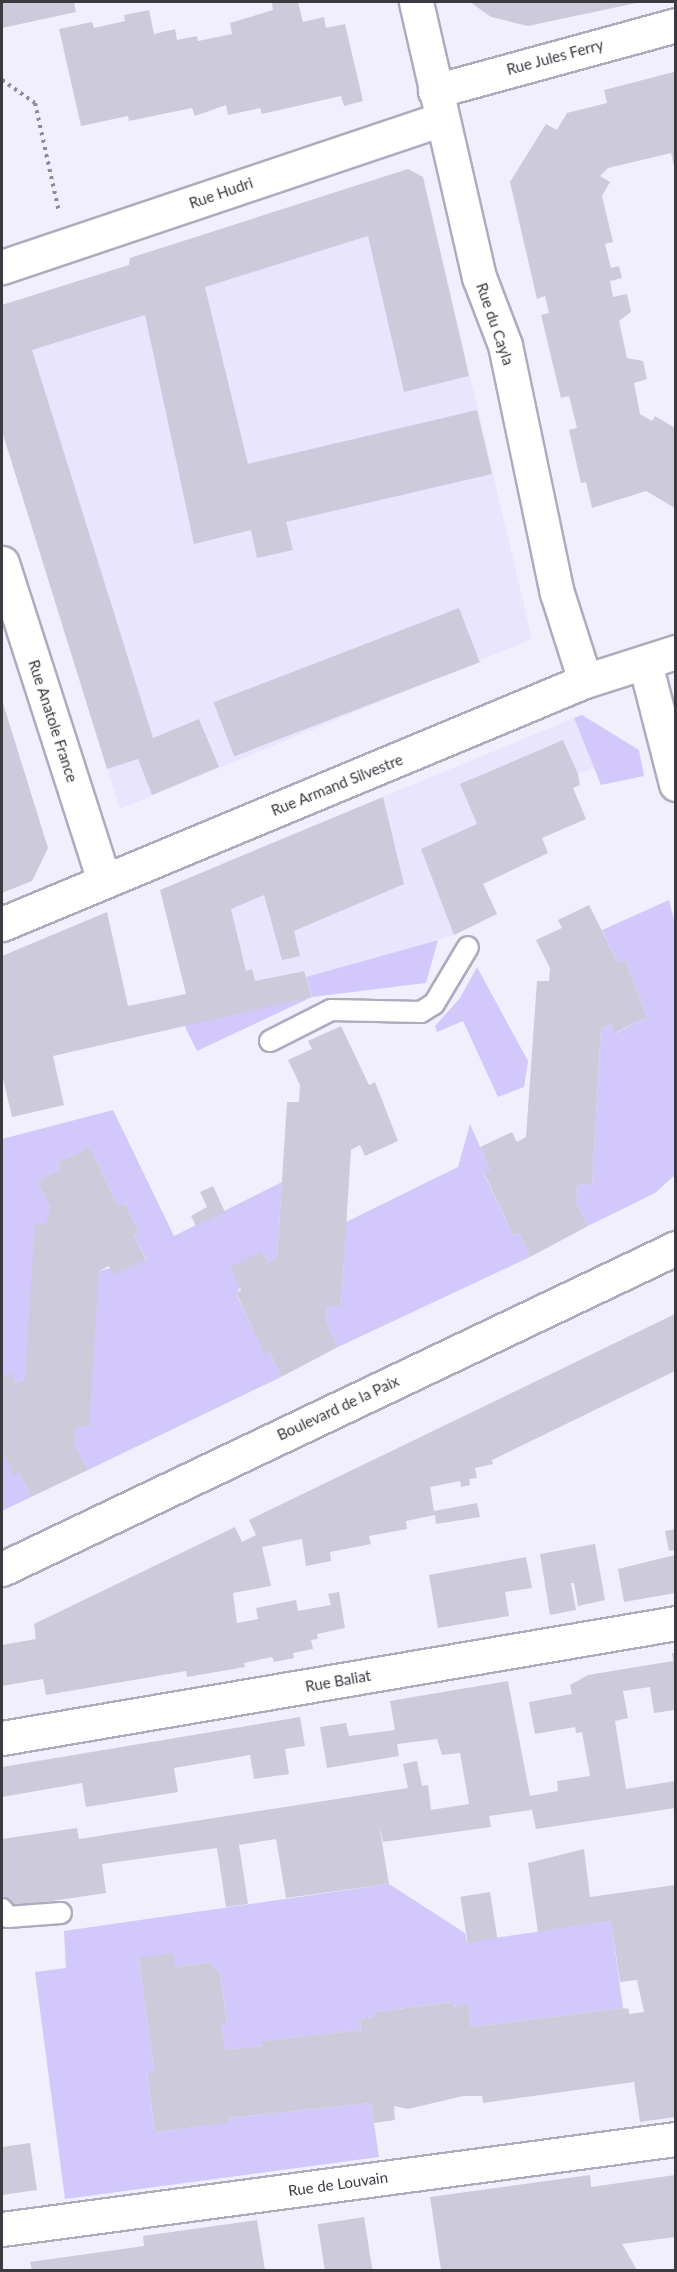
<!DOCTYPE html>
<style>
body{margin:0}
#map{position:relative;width:677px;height:2272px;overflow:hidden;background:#f1effd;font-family:Lato,sans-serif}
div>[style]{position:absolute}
.built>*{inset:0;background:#eae5ff}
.green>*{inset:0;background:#d2c8fb}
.building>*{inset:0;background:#cdcadb;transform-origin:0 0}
.path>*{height:4px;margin-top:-2px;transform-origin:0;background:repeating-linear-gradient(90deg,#8d8c96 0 3px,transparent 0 7.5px)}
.roads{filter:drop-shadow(2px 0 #aeabbc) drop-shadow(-2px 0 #aeabbc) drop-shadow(0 2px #aeabbc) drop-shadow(0 -2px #aeabbc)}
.lane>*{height:20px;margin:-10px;padding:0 10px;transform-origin:10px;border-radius:10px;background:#fff}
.street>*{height:33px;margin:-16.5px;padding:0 16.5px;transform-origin:16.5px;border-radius:16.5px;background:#fff}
.secondary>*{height:33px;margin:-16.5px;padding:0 16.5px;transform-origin:16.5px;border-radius:16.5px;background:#fff}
span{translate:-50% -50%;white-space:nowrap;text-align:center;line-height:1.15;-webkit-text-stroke:4.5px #fefefe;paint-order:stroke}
.street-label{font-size:15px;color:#3b3a41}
.frame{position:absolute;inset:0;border:3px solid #3b3a41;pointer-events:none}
</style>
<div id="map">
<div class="built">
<i style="clip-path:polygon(408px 169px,423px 177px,532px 639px,120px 809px,2px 431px,2px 305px,129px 265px,130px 258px)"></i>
<i style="clip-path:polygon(574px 718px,594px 768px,578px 774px,573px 788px,586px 819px,542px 837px,548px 853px,483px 884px,497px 914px,454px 935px,306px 977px,304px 971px,255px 981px,252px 969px,246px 971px,220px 864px)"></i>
</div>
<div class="green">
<i style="clip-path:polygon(582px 715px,639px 750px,644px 776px,601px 785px,574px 718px)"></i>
<i style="clip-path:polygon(669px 900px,676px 928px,675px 1175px,655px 1193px,588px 1226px,576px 1202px,578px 1184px,592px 1185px,601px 1028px,611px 1024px,616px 1033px,647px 1017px,625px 960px,618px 963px,602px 930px)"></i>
<i style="clip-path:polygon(438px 940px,426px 983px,312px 997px,197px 1051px,186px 1029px,185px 1025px,312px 996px,306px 977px)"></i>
<i style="clip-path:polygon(477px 967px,528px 1061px,524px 1087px,498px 1097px,463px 1021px,437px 1032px,435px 1026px,460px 998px)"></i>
<i style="clip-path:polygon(113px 1110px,174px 1236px,282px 1182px,277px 1258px,268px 1262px,262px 1252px,236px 1294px,265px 1354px,270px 1352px,281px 1377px,88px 1470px,74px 1443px,99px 1271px,146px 1259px,134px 1235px,139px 1233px,125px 1203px,118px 1206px,90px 1147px,58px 1162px,61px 1169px,37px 1181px,50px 1208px,25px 1379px,16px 1383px,11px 1374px,2px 1378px,2px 1139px)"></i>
<i style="clip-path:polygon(470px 1124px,490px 1170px,484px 1174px,513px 1235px,519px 1233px,530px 1257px,338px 1347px,326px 1321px,327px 1306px,341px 1306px,346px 1222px,458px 1167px)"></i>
<i style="clip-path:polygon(2px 1449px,14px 1475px,20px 1473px,31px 1497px,2px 1511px)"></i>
<i style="clip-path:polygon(389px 1884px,465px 1933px,467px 1942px,611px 1921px,623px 2008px,471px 2027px,468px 2005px,453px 2007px,452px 2002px,374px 2012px,374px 2017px,360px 2019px,361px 2030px,263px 2041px,263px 2046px,225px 2050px,221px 2023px,227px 2022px,220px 1972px,209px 1963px,175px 1967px,139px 1958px,154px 2072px,147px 2074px,155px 2132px,227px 2123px,227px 2118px,371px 2103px,379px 2157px,65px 2199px,35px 1972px,66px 1968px,64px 1931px)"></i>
</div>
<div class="building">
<i style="clip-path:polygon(2px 2px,74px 2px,76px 12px,2px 28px)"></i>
<i style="clip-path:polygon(298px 2px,303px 22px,324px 17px,326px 28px,345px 24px,363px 101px,344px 106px,341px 96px,262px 114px,260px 108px,228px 115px,226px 105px,195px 116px,192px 108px,129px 121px,128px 116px,81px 126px,59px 29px,92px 22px,94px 28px,125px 21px,124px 15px,149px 10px,154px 34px,175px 29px,177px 40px,197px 36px,198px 41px,232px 34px,230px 23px,273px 10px,272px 3px)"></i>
<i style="clip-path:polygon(470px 2px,641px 2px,528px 26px,491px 17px)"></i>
<i style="clip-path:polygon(674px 72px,675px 170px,671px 153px,608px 168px,600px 176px,610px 182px,602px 196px,613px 242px,605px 244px,611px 268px,619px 266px,622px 278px,610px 281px,613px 297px,627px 294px,631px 312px,619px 321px,627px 358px,643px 361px,647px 379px,634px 383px,640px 414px,652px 421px,655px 416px,675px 428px,675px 508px,646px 491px,592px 508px,586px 482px,581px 483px,569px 430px,577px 428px,569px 396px,561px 398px,541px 315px,549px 313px,545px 296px,537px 299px,510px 182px,546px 124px,557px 130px,567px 113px,607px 103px,604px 90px)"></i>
<i style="clip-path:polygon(408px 169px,423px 177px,469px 376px,404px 392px,368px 236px,205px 287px,248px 464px,477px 410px,492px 474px,286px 522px,293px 550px,257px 558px,251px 530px,194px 544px,145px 315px,32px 350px,153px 738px,199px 719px,219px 767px,152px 795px,138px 759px,107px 769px,2px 431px,2px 305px,129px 265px,130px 258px)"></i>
<i style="left:459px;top:608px;width:58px;height:263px;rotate:69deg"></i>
<i style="clip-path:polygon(2px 700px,48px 848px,32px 881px,2px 893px)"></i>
<i style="clip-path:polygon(563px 740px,578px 774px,580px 785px,573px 788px,586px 819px,542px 838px,548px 853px,483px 884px,497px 914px,454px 935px,421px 849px,477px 824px,460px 784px)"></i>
<i style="clip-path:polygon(383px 797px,404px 884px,294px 931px,300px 956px,282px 960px,264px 895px,231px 909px,246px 971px,252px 969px,255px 981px,304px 971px,312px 997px,53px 1056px,64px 1105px,12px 1117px,2px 1074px,2px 956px,107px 912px,128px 1006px,186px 994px,160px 890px)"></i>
<i style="clip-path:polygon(589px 905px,618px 963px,625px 960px,647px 1017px,615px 1033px,611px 1024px,601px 1028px,592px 1185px,578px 1184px,576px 1202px,588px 1226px,530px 1257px,519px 1233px,513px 1235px,484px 1173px,490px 1170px,480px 1147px,512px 1132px,517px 1142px,526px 1137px,537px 981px,549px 981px,550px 968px,536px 940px,562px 928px,558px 920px)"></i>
<i style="clip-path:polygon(341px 1026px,369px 1085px,375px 1082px,398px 1141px,365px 1156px,360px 1145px,351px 1150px,341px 1306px,327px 1306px,326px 1321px,338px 1347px,281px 1377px,270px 1352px,265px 1355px,236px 1293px,241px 1290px,230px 1267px,262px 1252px,268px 1262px,277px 1258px,287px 1102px,299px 1102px,300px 1085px,288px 1060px,312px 1049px,308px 1041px)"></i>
<i style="clip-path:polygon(90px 1147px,118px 1206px,125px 1203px,139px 1233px,134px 1235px,146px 1260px,113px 1275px,109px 1266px,99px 1271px,89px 1427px,77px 1426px,74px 1443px,88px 1470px,31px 1497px,20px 1473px,14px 1476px,2px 1449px,2px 1378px,11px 1373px,16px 1383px,25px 1379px,35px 1223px,46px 1225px,50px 1208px,37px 1181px,61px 1169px,58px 1162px)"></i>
<i style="clip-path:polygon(213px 1186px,225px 1212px,196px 1226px,191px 1216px,207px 1207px,200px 1192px)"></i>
<i style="clip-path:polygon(675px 1314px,675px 1371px,492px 1460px,493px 1464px,475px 1468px,477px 1478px,469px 1479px,470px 1485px,461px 1487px,460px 1481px,430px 1487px,434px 1511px,477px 1503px,480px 1517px,436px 1524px,435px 1515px,406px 1521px,407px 1529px,369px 1536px,371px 1544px,330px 1552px,331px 1561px,306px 1566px,302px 1539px,262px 1547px,271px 1586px,233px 1593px,237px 1623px,258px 1619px,256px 1608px,296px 1600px,298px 1611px,331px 1605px,328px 1594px,339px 1592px,345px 1628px,317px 1634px,318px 1639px,311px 1640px,313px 1649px,293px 1653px,294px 1658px,274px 1662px,272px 1657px,244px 1663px,245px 1667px,187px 1677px,186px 1671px,46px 1695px,43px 1679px,2px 1686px,2px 1645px,36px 1639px,34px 1624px,235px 1527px,242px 1542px,256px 1535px,249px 1520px)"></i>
<i style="clip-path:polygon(675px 1529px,675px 1550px,669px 1551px,665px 1531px)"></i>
<i style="clip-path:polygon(595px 1544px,605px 1600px,578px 1606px,574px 1583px,571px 1583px,576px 1610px,550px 1615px,540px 1554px)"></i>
<i style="clip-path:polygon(675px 1555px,675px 1593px,624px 1602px,618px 1569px)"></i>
<i style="clip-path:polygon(526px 1557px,532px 1588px,505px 1592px,509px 1616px,438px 1628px,429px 1575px)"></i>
<i style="clip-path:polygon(672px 1653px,675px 1653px,675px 1710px,654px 1713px,650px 1687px,623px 1691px,628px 1718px,615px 1721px,626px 1789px,675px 1781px,675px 1808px,536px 1829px,532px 1810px,489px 1816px,491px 1827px,383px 1842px,379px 1824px,389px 1884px,286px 1898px,276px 1839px,239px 1845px,248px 1904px,226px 1907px,217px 1848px,102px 1864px,106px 1893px,10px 1907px,2px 1894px,2px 1839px,77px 1828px,79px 1839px,408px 1788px,403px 1764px,417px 1761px,422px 1786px,428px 1785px,431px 1810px,469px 1804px,460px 1753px,442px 1755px,437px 1739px,397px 1744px,399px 1756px,327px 1768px,320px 1727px,346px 1723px,349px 1736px,395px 1730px,390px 1701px,508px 1681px,530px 1796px,558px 1791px,557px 1781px,590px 1776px,582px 1732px,576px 1733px,575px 1727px,535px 1734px,529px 1702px,572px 1694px,570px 1685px,588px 1675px,673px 1661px)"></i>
<i style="clip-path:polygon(300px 1717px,305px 1746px,285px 1749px,289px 1774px,254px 1779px,250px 1755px,174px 1768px,178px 1792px,86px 1807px,82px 1783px,2px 1797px,2px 1767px)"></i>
<i style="clip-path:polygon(584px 1849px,590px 1897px,675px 1885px,675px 2117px,640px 2122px,634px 2082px,483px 2103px,482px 2096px,463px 2096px,408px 2109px,394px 2106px,395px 2120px,374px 2123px,371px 2103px,227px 2118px,228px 2123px,155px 2132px,147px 2073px,154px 2072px,139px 1958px,173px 1953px,175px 1967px,209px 1963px,220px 1972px,227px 2023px,221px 2023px,225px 2050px,263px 2046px,262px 2041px,361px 2030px,360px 2019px,374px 2017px,374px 2012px,453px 2002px,453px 2007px,468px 2004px,471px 2027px,623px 2008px,629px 2009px,629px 2014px,644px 2012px,637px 1980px,620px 1982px,611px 1921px,538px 1932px,528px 1863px)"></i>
<i style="left:490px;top:1892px;width:47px;height:30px;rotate:81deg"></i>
<i style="clip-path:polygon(30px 2143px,37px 2190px,2px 2195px,2px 2147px)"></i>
<i style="clip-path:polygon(590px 2175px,591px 2187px,675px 2175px,675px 2237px,622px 2244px,637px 2270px,441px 2270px,430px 2197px)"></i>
<i style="left:364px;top:2217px;width:54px;height:47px;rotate:81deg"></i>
<i style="clip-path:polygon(257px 2220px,265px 2270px,32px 2270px,30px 2262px,144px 2246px,143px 2236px)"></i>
</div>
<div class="path">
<i style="left:2px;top:80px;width:40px;rotate:34.9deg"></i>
<i style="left:35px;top:103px;width:112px;rotate:77.6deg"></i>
</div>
<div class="roads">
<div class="lane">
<i style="left:270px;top:1041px;width:68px;rotate:-26.9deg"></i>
<i style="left:331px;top:1010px;width:90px;rotate:1.3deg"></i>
<i style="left:421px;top:1012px;width:15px;rotate:-32deg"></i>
<i style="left:434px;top:1004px;width:66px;rotate:-59.2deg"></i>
<i style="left:2px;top:1909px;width:10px;rotate:53deg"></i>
<i style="left:8px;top:1917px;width:53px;rotate:-4.3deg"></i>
</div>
<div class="street">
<i style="left:416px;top:2px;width:282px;rotate:77.1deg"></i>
<i style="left:479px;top:277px;width:73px;rotate:69.1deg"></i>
<i style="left:505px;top:345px;width:253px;rotate:78.2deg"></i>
<i style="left:557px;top:593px;width:92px;rotate:72.3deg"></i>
<i style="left:435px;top:91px;width:250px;rotate:-15.3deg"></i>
<i style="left:2px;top:267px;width:463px;rotate:-18.6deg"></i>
<i style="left:2px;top:563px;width:333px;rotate:72.2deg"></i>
<i style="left:645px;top:663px;width:125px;rotate:75.6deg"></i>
<i style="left:2px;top:924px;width:632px;rotate:-22.63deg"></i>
<i style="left:585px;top:681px;width:96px;rotate:-17.7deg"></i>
<i style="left:2px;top:1738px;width:684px;rotate:-9.68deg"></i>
<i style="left:2px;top:2229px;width:680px;rotate:-7.61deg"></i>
</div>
<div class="secondary">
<i style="left:2px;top:1569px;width:747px;rotate:-25.47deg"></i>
</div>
</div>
<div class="street-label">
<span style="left:555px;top:57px;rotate:-15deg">Rue Jules Ferry</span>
<span style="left:221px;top:193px;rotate:-19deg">Rue Hudri</span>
<span style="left:495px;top:324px;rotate:71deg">Rue du Cayla</span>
<span style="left:53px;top:721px;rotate:72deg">Rue Anatole France</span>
<span style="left:337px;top:785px;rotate:-22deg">Rue Armand Silvestre</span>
<span style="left:338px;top:1408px;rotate:-25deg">Boulevard de la Paix</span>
<span style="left:338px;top:1681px;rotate:-10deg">Rue Baliat</span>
<span style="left:338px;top:2184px;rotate:-8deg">Rue de Louvain</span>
</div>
<div class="frame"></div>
</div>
